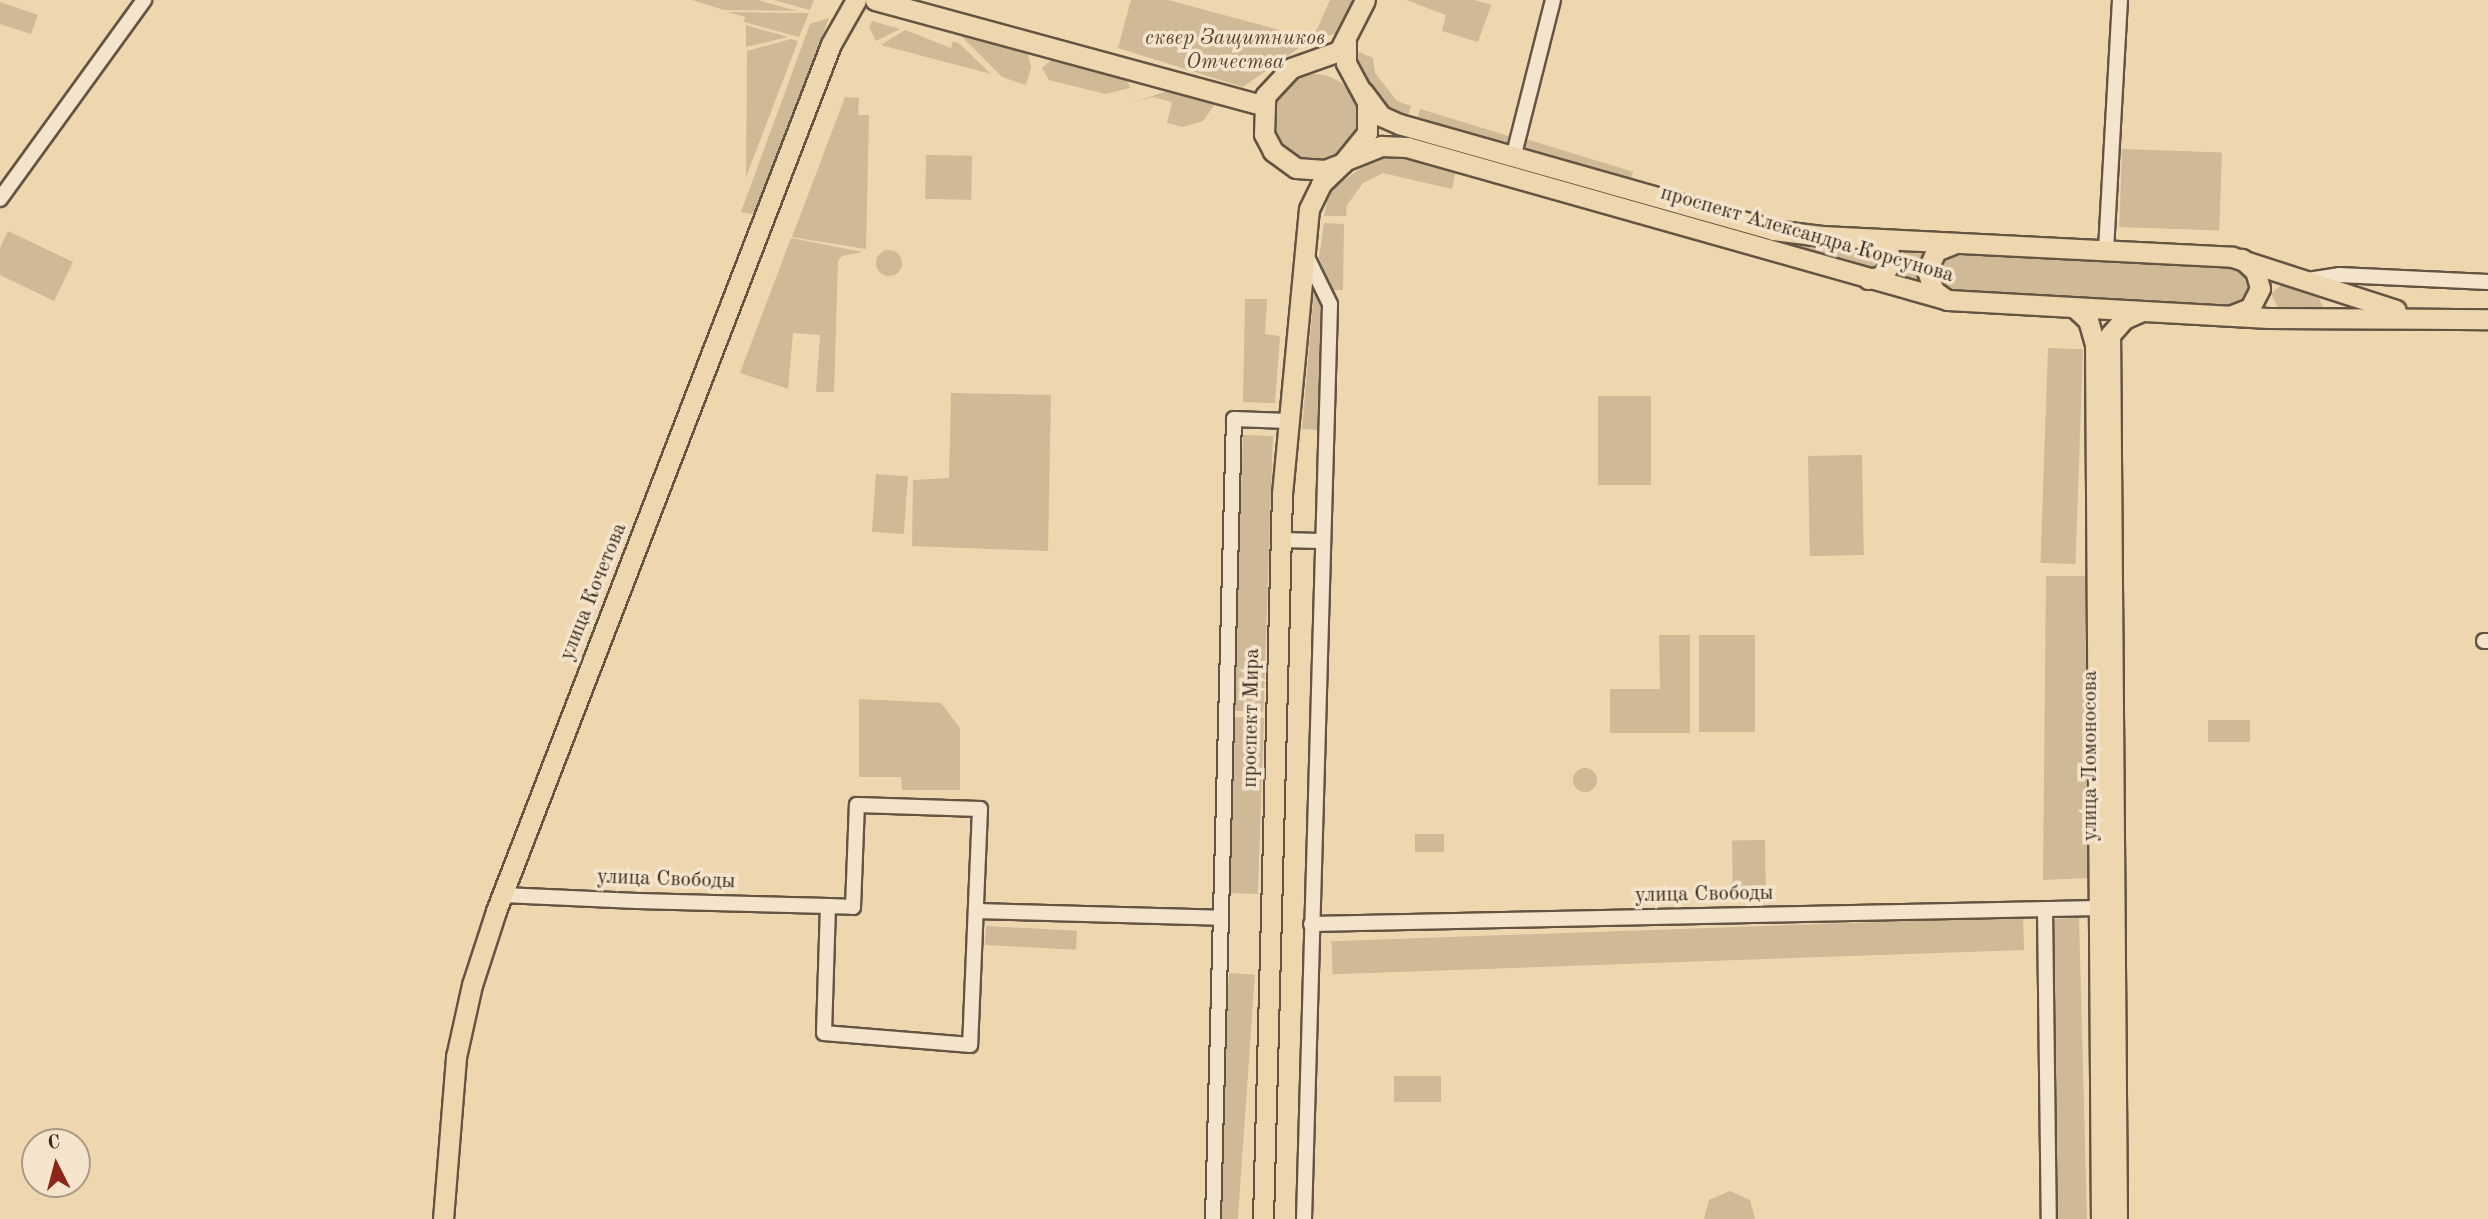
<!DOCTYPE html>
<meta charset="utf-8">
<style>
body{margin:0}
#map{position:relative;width:2488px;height:1219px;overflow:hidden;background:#eed6af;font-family:"Old Standard TT",serif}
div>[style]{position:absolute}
.green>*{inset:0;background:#cfb996;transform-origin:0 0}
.round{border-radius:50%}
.roads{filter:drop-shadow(2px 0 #635542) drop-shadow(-2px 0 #635542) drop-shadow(0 2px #635542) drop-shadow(0 -2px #635542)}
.minor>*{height:14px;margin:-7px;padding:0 7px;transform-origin:7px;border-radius:7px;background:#f4e4cb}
.major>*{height:19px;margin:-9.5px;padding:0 9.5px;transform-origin:9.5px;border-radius:9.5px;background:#eed6af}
span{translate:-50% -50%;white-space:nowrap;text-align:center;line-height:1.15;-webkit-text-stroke:7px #f4e4cb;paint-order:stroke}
.park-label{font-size:21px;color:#544735;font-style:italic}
.street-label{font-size:21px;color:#352a1d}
.north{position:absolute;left:21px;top:1128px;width:70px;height:70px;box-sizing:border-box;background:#f4e4cb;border:2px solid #a89a85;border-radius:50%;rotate:354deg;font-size:19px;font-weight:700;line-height:28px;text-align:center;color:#352a1d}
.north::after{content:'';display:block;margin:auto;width:24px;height:32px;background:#8f2418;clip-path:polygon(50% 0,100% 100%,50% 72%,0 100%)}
</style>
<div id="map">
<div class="green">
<i style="clip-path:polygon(692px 0,758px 0,797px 11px,724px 10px)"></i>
<i style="clip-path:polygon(773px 0,814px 0,810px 10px)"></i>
<i style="clip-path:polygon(1131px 0,1168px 0,1302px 36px,1299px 48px,1243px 87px,1118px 48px)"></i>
<i style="clip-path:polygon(1330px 0,1354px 0,1338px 33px,1312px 40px)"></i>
<i style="clip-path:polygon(1406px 0,1475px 0,1491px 5px,1478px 42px,1442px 31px,1446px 15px)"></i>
<i style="clip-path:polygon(0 2px,38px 15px,31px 34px,0 24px)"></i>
<i style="clip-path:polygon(727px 12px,809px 13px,799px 37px,744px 22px,745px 17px)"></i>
<i style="clip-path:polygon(829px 18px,757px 208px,752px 214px,741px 212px,810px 24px)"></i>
<i style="clip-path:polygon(872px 21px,900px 29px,876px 41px,869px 27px)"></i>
<i style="clip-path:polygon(746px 25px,788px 37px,746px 47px)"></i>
<i style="clip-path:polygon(905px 30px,951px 48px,953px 41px,960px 44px,991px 74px,881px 45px)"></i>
<i style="clip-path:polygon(969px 35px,1028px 54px,1031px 67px,1026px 85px,1002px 77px,961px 36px)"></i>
<i style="clip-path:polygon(791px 39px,798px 41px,746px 177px,747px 51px)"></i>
<i style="clip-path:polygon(1359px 52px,1373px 58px,1375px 73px,1397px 101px,1411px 106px,1406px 122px,1386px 113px,1355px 62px)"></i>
<i style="clip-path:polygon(1054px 58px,1126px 77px,1130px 88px,1106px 94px,1049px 80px,1042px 68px)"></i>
<i class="round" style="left:1272px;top:74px;width:86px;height:86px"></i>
<i style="clip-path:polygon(1168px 91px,1215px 104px,1203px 121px,1183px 127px,1167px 123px,1172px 102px,1153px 97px,1128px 104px)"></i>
<i style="clip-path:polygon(845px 97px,859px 98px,858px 115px,869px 115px,866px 249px,792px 237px)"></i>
<i style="left:1420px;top:109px;width:97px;height:14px;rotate:17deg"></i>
<i style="clip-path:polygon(1401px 131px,1874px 247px,1883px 252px,1879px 271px,1399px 139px)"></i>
<i style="left:1526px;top:139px;width:112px;height:14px;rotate:17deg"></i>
<i style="left:2122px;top:149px;width:100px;height:78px;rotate:2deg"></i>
<i style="left:926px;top:155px;width:46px;height:44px;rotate:1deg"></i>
<i style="clip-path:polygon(1389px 155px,1408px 155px,1456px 170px,1452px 189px,1383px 173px,1363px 183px,1347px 205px,1346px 216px,1324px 216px,1329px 194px,1344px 180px,1374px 159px)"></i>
<i style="clip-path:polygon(1324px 223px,1344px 224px,1343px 290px,1333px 290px,1319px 258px)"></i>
<i style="clip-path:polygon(8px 231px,73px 262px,54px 301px,0 275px,0 248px)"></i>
<i style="clip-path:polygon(791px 238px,863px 252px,842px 256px,838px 261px,834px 392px,816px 392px,820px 335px,793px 333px,788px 389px,740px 373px)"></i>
<i style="clip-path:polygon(1899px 247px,1928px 249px,1918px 266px,1921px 286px,1900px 280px)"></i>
<i class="round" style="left:876px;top:250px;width:26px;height:26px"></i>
<i style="clip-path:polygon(1956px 252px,2231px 265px,2245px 272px,2251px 287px,2244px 302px,2229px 307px,1954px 292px,1937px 279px,1937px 263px)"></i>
<i style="clip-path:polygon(2282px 284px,2318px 294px,2323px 308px,2279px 310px,2271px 294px)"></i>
<i style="clip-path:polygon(1314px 291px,1322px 304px,1320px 430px,1302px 429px)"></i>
<i style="clip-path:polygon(1245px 299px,1267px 299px,1265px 334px,1280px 336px,1275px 403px,1243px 402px)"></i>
<i style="left:2048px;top:348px;width:35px;height:215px;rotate:2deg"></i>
<i style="clip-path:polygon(951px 393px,1051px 395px,1048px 551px,912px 546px,913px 480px,949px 478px)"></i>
<i style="left:1598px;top:396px;width:53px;height:89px"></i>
<i style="left:1243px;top:435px;width:30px;height:276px;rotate:2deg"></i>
<i style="left:1862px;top:455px;width:100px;height:54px;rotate:89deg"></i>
<i style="left:876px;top:474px;width:32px;height:58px;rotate:4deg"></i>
<i style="clip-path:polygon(2046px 576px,2086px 576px,2090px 878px,2043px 880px)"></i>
<i style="clip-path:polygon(1659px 635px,1690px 635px,1690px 733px,1610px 733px,1610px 689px,1660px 689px)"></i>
<i style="left:1699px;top:635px;width:56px;height:97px"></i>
<i style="clip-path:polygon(859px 699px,941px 703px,960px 728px,960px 790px,902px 790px,901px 777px,859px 777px)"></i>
<i style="left:1232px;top:717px;width:32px;height:176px;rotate:2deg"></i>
<i style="left:2208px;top:720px;width:42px;height:22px"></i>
<i class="round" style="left:1573px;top:768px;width:24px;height:24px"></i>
<i style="left:1444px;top:834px;width:18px;height:29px;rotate:90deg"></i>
<i style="left:1765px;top:840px;width:49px;height:33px;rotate:89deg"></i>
<i style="left:2023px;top:917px;width:33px;height:692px;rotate:88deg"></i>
<i style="clip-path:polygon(2079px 918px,2087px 1219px,2056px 1219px,2053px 919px)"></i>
<i style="left:986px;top:926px;width:91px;height:19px;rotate:3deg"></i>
<i style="left:1229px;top:973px;width:26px;height:246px;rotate:4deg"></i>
<i style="left:1394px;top:1076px;width:47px;height:26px"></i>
<i style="clip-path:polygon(1730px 1191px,1750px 1200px,1755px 1219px,1704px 1219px,1709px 1200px)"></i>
</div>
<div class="roads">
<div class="minor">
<i style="left:1513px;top:158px;width:163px;rotate:-75.8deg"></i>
<i style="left:0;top:199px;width:246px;rotate:-54.1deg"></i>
<i style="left:2106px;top:250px;width:250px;rotate:-86.8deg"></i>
<i style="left:2308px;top:280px;width:31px;rotate:-9deg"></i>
<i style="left:2339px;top:275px;width:149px;rotate:2.7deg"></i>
<i style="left:1279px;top:540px;width:44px;rotate:1.3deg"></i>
<i style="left:2484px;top:641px;width:4px"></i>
<i style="left:503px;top:895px;width:134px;rotate:2.6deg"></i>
<i style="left:637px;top:901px;width:191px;rotate:1.5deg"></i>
<i style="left:828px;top:906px;width:25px;rotate:2deg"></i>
<i style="left:853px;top:907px;width:102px;rotate:-87.8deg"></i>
<i style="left:857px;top:805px;width:123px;rotate:1.9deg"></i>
<i style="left:980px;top:809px;width:236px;rotate:92.4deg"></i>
<i style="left:970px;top:1045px;width:146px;rotate:-175.3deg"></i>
<i style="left:824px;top:1033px;width:127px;rotate:-88.2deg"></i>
<i style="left:2045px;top:909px;width:310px;rotate:89.3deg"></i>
<i style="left:976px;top:911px;width:245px;rotate:1.6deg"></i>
<i style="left:1311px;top:924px;width:787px;rotate:-1.16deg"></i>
<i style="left:1213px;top:1219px;width:800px;rotate:-88.5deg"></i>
<i style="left:1234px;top:419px;width:54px;rotate:2.1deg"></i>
<i style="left:1304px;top:1219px;width:915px;rotate:-88.37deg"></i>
<i style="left:1330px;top:304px;width:59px;rotate:-116.1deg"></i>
</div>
<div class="major">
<i style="left:875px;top:0;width:401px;rotate:15.2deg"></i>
<i style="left:1346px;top:42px;width:21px;rotate:90deg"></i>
<i style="left:1346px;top:63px;width:44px;rotate:61.7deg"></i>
<i style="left:1367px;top:102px;width:31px;rotate:90deg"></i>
<i style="left:1367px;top:133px;width:38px;rotate:129deg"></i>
<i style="left:1343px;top:163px;width:19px;rotate:159deg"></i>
<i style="left:1325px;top:170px;width:29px;rotate:-176deg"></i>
<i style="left:1296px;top:168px;width:29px;rotate:-144deg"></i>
<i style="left:1273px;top:151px;width:19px;rotate:-118deg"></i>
<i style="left:1264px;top:134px;width:38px;rotate:-88deg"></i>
<i style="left:1265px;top:96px;width:38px;rotate:-47deg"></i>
<i style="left:1291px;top:68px;width:51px;rotate:-19.5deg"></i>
<i style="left:1339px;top:51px;width:57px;rotate:-63deg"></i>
<i style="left:1363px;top:92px;width:30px;rotate:53deg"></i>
<i style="left:1381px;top:116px;width:20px;rotate:24deg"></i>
<i style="left:1399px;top:124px;width:389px;rotate:15.8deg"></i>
<i style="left:1773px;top:230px;width:49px;rotate:7deg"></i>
<i style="left:1822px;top:236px;width:411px;rotate:2.9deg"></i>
<i style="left:2232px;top:257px;width:172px;rotate:17.9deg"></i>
<i style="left:1349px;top:159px;width:35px;rotate:-22deg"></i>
<i style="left:1381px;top:146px;width:26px;rotate:2deg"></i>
<i style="left:1407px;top:147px;width:562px;rotate:15.79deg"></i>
<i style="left:1948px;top:300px;width:321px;rotate:3.2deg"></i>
<i style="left:2268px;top:318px;width:220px;rotate:0.3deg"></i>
<i style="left:1868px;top:279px;width:14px;rotate:-12deg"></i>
<i style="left:1882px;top:276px;width:16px;rotate:-55deg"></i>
<i style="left:1891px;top:263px;width:14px;rotate:-102deg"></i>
<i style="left:1888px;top:249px;width:21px;rotate:-151deg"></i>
<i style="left:1947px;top:300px;width:16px;rotate:-145deg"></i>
<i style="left:1934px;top:291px;width:21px;rotate:-109deg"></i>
<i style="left:1927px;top:271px;width:22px;rotate:-66deg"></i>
<i style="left:1936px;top:251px;width:18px;rotate:-22deg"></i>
<i style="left:2074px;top:307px;width:19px;rotate:43deg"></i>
<i style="left:2088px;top:320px;width:26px;rotate:74deg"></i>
<i style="left:2095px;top:345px;width:874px;rotate:89.61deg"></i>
<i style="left:2232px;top:315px;width:19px;rotate:-21deg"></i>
<i style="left:2250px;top:308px;width:22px;rotate:-63deg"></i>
<i style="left:2260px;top:288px;width:18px;rotate:-106deg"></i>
<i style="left:2255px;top:271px;width:18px;rotate:-137deg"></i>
<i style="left:443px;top:1219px;width:163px;rotate:-85.4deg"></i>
<i style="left:456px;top:1057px;width:74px;rotate:-77.5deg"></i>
<i style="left:472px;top:985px;width:78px;rotate:-72deg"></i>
<i style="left:496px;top:911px;width:929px;rotate:-68.87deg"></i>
<i style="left:831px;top:44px;width:51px;rotate:-60.4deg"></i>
<i style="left:1263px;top:1219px;width:725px;rotate:-88.5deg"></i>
<i style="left:1282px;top:494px;width:286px;rotate:-84.6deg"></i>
<i style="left:1309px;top:209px;width:28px;rotate:-64deg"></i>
<i style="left:1321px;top:184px;width:30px;rotate:-44deg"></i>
<i style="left:2117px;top:1219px;width:884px;rotate:-90.45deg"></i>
<i style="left:2110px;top:335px;width:21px;rotate:-49deg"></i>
<i style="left:2124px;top:319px;width:17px;rotate:-24deg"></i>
</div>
</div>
<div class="park-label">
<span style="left:1235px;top:51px">сквер Защитников<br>Отчества</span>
</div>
<div class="street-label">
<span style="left:1807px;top:235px;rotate:16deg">проспект Александра Корсунова</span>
<span style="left:594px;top:592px;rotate:-68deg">улица Кочетова</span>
<span style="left:1252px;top:718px;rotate:-89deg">проспект Мира</span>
<span style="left:2091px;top:756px;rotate:-90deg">улица Ломоносова</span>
<span style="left:666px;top:880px;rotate:2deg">улица Свободы</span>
<span style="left:1704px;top:895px;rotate:-1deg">улица Свободы</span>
</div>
<div class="north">С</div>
</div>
